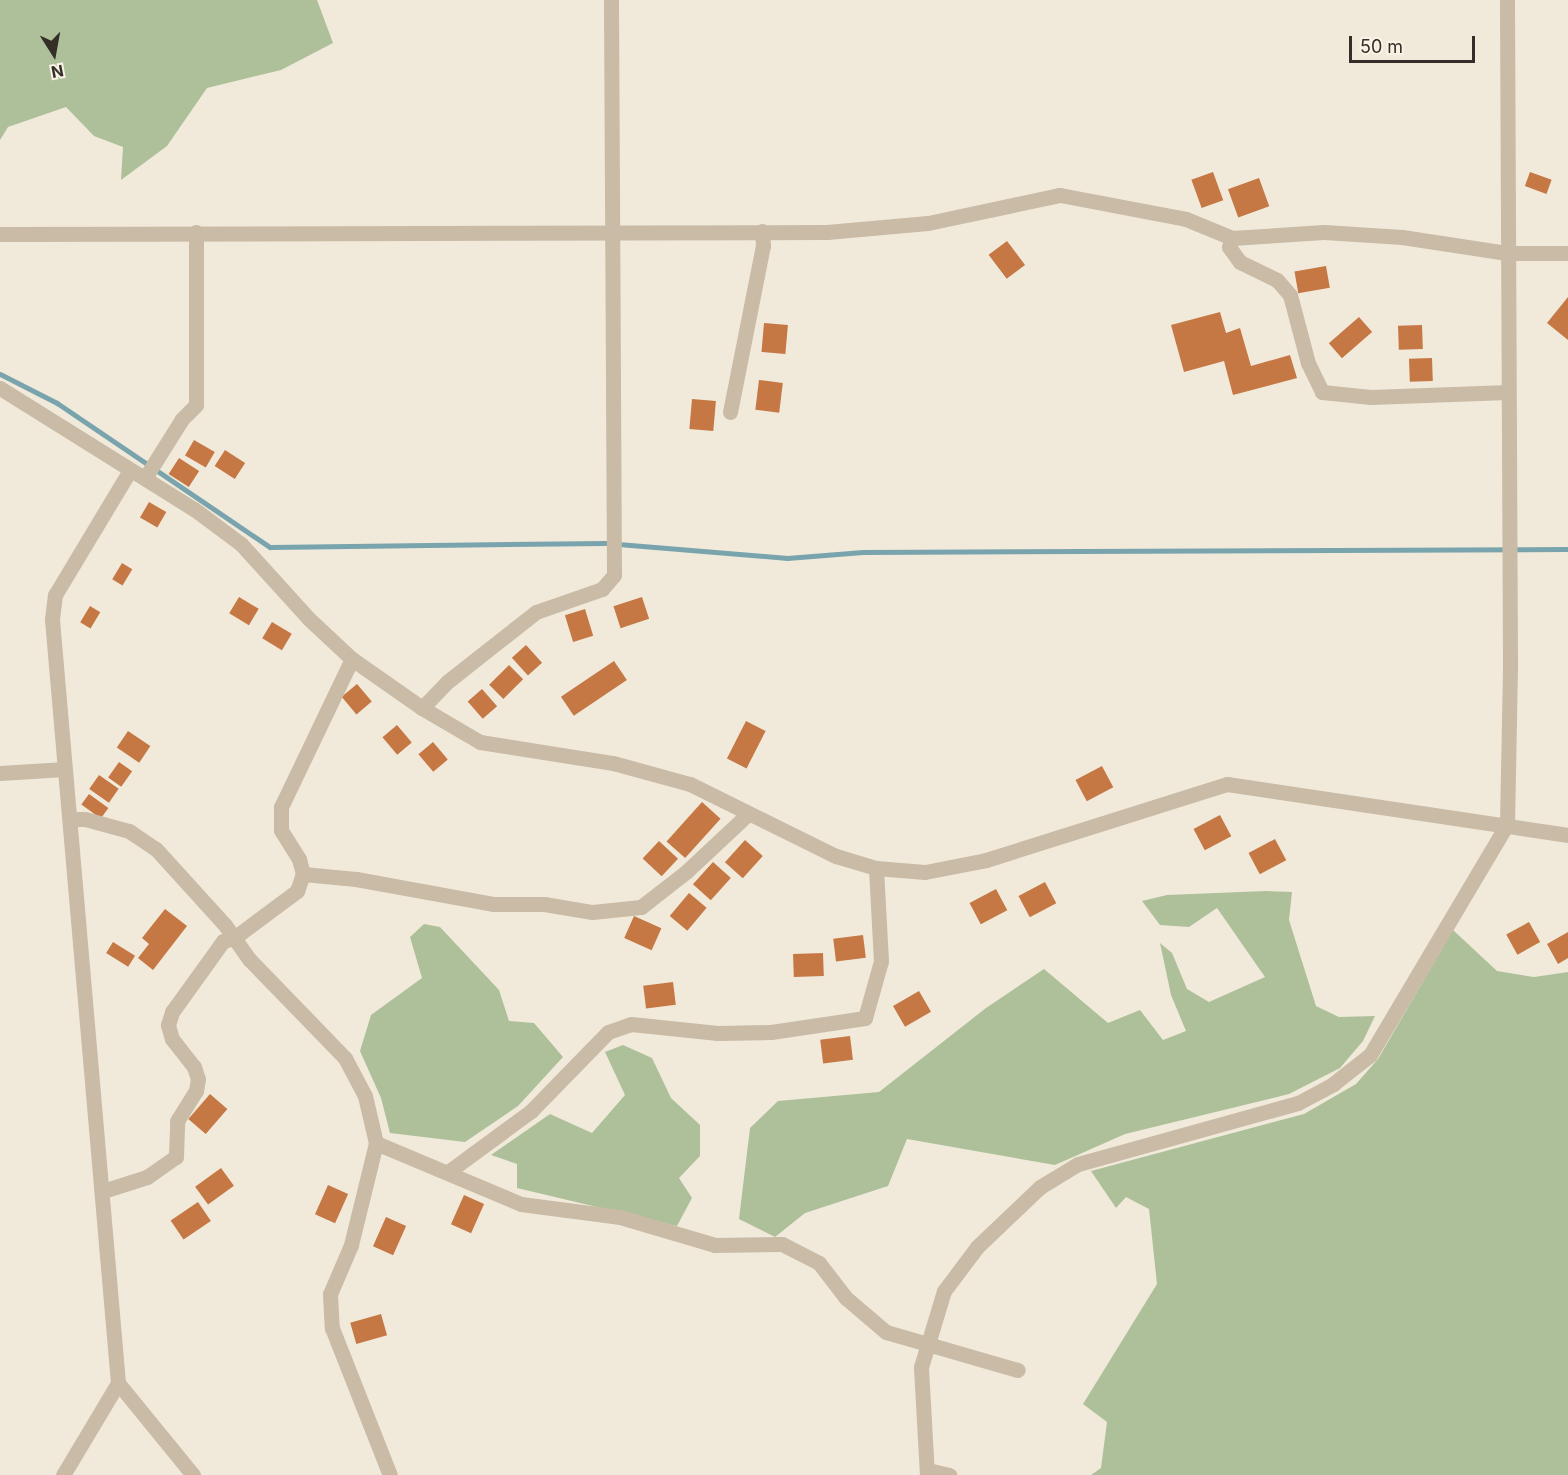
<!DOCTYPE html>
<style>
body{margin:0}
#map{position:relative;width:1568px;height:1475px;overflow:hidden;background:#f1eada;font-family:Inter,sans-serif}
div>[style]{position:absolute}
.green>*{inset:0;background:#adc09a}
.stream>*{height:5px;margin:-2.5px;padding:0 2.5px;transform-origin:2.5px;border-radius:2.5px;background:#79a4ae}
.building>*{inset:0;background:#c57744;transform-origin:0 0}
.minor>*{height:15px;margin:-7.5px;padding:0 7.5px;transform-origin:7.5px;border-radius:7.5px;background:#c9bba6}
span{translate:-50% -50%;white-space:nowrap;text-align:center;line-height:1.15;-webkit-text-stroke:6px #f9f3e6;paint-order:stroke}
.north{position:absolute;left:24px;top:24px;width:60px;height:60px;-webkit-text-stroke:4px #f9f3e6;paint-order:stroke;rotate:169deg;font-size:16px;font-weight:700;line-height:24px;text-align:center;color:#352d27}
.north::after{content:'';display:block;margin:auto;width:21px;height:27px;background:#352d27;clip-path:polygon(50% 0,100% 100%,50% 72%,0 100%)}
.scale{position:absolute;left:1349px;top:36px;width:126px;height:27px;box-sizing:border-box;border:3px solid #352d27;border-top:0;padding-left:8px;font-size:18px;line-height:21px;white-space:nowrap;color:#352d27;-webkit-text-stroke:4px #f9f3e6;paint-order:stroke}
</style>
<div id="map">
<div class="green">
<i style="clip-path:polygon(0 0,317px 0,333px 43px,281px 70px,207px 88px,167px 146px,121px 180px,123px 147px,94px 136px,66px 107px,8px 127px,0 140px)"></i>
<i style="clip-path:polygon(1266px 891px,1292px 892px,1289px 920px,1316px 1006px,1339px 1017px,1375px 1016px,1363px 1041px,1340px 1068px,1289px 1094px,1125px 1134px,1055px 1165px,907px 1139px,888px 1186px,805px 1213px,775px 1237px,739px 1219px,750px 1128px,778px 1101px,879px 1092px,986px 1008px,1044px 969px,1108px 1023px,1140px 1010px,1163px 1040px,1186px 1031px,1171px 995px,1160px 943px,1172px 953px,1187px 989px,1209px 1002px,1265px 977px,1217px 908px,1189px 927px,1160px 925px,1142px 901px,1167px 895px)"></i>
<i style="clip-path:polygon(424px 924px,440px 927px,499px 990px,509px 1021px,534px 1023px,563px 1057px,518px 1106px,465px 1142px,390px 1133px,381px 1098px,360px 1051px,371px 1015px,422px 978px,410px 937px)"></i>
<i style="clip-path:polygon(1453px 930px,1497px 971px,1534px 977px,1568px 972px,1568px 1475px,1091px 1475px,1101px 1468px,1107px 1422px,1083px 1404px,1157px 1284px,1149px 1209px,1126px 1197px,1116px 1208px,1091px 1171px,1304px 1114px,1356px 1084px,1378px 1059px)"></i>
<i style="clip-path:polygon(623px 1045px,652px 1058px,671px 1098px,700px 1125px,700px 1156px,679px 1178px,692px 1198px,677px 1226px,517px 1188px,517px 1164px,491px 1155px,550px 1114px,592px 1133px,625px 1095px,605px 1052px)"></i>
</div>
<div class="stream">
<i style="left:0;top:374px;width:64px;rotate:27deg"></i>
<i style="left:57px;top:403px;width:257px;rotate:34.1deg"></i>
<i style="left:270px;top:547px;width:336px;rotate:-0.7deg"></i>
<i style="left:606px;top:543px;width:182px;rotate:4.7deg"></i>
<i style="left:787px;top:558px;width:76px;rotate:-4.5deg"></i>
<i style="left:863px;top:552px;width:705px;rotate:-0.24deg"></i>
</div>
<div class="building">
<i style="left:1213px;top:172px;width:30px;height:23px;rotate:70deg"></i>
<i style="left:1530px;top:172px;width:23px;height:15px;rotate:20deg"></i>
<i style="left:1259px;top:178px;width:30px;height:33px;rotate:70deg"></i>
<i style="left:1007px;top:241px;width:30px;height:23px;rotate:53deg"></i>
<i style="left:1326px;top:266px;width:22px;height:32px;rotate:80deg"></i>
<i style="clip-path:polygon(1568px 297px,1568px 340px,1547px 323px)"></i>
<i style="clip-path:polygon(1220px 312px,1226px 333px,1240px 328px,1251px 366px,1290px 355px,1297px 378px,1233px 395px,1224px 361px,1184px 372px,1171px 325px)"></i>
<i style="left:1359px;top:317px;width:20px;height:40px;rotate:49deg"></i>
<i style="left:764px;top:323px;width:24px;height:29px;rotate:5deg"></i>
<i style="left:1422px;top:325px;width:24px;height:24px;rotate:88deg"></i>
<i style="left:1432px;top:358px;width:23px;height:23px;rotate:88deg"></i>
<i style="left:759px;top:380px;width:24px;height:30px;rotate:7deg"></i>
<i style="left:692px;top:399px;width:24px;height:30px;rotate:5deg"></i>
<i style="left:194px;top:440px;width:24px;height:18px;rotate:30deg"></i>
<i style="left:225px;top:450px;width:24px;height:19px;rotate:33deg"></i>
<i style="left:179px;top:458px;width:24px;height:19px;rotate:33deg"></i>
<i style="left:149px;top:502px;width:20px;height:18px;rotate:30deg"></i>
<i style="left:122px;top:563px;width:12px;height:19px;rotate:31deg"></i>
<i style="left:239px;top:597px;width:23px;height:19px;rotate:31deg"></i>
<i style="left:642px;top:597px;width:23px;height:30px;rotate:72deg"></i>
<i style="left:90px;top:606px;width:12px;height:19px;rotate:31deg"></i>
<i style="left:585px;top:609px;width:28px;height:21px;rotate:73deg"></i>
<i style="left:272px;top:622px;width:23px;height:19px;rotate:31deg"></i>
<i style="left:526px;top:645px;width:24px;height:19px;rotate:48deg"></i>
<i style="left:614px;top:661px;width:23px;height:64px;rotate:56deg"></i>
<i style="left:509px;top:665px;width:20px;height:28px;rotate:45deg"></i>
<i style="left:357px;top:684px;width:23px;height:20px;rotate:50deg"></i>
<i style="left:482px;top:689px;width:23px;height:19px;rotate:49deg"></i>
<i style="left:746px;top:721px;width:22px;height:42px;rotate:27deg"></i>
<i style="left:397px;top:725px;width:23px;height:19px;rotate:50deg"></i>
<i style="left:128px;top:731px;width:27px;height:20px;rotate:34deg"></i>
<i style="left:433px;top:742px;width:23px;height:19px;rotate:50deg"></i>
<i style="left:119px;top:762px;width:16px;height:19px;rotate:35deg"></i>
<i style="left:1102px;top:766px;width:24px;height:30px;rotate:62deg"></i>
<i style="left:99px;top:775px;width:24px;height:17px;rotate:35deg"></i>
<i style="left:89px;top:794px;width:24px;height:13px;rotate:36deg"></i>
<i style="left:702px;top:802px;width:25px;height:53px;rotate:42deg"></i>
<i style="left:1220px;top:815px;width:24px;height:30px;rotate:62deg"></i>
<i style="left:1275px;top:839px;width:24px;height:30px;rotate:62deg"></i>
<i style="left:745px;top:840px;width:24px;height:30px;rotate:42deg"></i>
<i style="left:659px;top:841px;width:26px;height:24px;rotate:43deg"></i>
<i style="left:713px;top:862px;width:24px;height:30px;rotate:42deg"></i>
<i style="left:1045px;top:882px;width:24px;height:30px;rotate:62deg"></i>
<i style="left:996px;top:889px;width:24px;height:30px;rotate:62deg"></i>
<i style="left:689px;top:893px;width:23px;height:30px;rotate:40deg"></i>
<i style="clip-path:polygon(165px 909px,187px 926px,153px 970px,138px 958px,149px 944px,142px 938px)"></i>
<i style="left:634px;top:916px;width:30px;height:24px;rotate:24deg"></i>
<i style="left:1529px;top:922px;width:23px;height:26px;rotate:61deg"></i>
<i style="clip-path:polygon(1568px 932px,1568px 958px,1558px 964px,1547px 944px)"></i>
<i style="left:863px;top:935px;width:23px;height:30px;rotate:83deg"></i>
<i style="left:113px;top:942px;width:26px;height:13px;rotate:32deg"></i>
<i style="left:823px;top:953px;width:23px;height:30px;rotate:88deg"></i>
<i style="left:673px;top:982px;width:23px;height:30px;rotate:83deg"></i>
<i style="left:919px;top:991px;width:24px;height:30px;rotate:60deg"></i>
<i style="left:850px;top:1036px;width:24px;height:30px;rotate:83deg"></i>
<i style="left:210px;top:1094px;width:23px;height:33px;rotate:41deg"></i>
<i style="left:221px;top:1168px;width:22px;height:32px;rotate:54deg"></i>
<i style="left:328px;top:1185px;width:22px;height:32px;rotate:24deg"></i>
<i style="left:464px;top:1195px;width:22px;height:32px;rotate:24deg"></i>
<i style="left:198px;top:1202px;width:23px;height:33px;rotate:56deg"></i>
<i style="left:386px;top:1217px;width:22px;height:32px;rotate:24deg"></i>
<i style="left:381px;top:1314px;width:22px;height:32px;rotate:74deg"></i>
</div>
<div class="minor">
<i style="left:0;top:234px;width:827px;rotate:-0.14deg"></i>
<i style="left:827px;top:232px;width:101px;rotate:-5.1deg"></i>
<i style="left:928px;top:223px;width:135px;rotate:-12deg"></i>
<i style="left:1060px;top:195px;width:128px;rotate:10.8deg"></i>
<i style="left:1186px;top:219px;width:50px;rotate:22.4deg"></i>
<i style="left:1232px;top:238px;width:92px;rotate:-3.7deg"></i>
<i style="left:1324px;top:232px;width:78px;rotate:3.7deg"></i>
<i style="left:1402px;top:237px;width:106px;rotate:8.7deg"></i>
<i style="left:1507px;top:253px;width:61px"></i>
<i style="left:1232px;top:238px;width:9px;rotate:108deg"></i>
<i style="left:1229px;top:247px;width:19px;rotate:54deg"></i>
<i style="left:1240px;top:262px;width:41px;rotate:25.9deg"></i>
<i style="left:1277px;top:280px;width:20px;rotate:49deg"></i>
<i style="left:1290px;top:295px;width:70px;rotate:75.2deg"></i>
<i style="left:1308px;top:363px;width:32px;rotate:64deg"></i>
<i style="left:1322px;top:392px;width:49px;rotate:5.8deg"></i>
<i style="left:1371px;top:397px;width:137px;rotate:-2.1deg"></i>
<i style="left:0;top:388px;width:229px;rotate:32deg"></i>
<i style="left:194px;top:509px;width:59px;rotate:36.7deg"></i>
<i style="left:241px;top:544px;width:100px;rotate:47.8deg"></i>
<i style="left:308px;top:618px;width:60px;rotate:43deg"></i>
<i style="left:352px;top:659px;width:85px;rotate:35deg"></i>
<i style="left:422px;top:708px;width:67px;rotate:30.4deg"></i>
<i style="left:480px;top:742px;width:135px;rotate:9deg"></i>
<i style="left:613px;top:763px;width:80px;rotate:15.3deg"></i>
<i style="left:690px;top:784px;width:163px;rotate:26.3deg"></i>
<i style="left:836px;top:856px;width:42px;rotate:16.7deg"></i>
<i style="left:876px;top:868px;width:49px;rotate:4.7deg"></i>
<i style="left:925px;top:872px;width:62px;rotate:-11.1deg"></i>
<i style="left:986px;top:860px;width:253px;rotate:-17.5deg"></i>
<i style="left:1227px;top:784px;width:345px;rotate:8.5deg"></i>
<i style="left:730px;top:412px;width:169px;rotate:-78.8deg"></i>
<i style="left:763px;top:246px;width:15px;rotate:-94deg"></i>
<i style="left:145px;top:478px;width:70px;rotate:-57.9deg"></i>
<i style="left:182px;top:419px;width:20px;rotate:-45deg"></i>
<i style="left:196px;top:405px;width:173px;rotate:-90deg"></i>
<i style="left:422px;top:708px;width:36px;rotate:-46deg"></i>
<i style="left:447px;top:682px;width:113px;rotate:-38.2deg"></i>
<i style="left:536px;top:612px;width:70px;rotate:-19.2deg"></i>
<i style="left:602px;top:589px;width:18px;rotate:-49deg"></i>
<i style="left:614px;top:575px;width:575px;rotate:-90.3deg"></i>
<i style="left:0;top:773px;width:65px;rotate:-3.5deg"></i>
<i style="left:71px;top:819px;width:14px"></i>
<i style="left:85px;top:819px;width:46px;rotate:15.3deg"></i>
<i style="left:129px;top:831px;width:32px;rotate:34deg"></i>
<i style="left:156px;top:849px;width:103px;rotate:47.8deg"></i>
<i style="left:225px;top:925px;width:42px;rotate:54.8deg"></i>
<i style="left:249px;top:959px;width:138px;rotate:45.9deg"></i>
<i style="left:345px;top:1058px;width:43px;rotate:62.2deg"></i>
<i style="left:365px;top:1096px;width:48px;rotate:76.8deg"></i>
<i style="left:376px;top:1143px;width:105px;rotate:103.8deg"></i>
<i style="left:351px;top:1245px;width:53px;rotate:113.2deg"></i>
<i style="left:330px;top:1294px;width:34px;rotate:87deg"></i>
<i style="left:332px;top:1328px;width:158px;rotate:68.5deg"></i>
<i style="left:303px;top:874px;width:53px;rotate:5.4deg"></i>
<i style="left:356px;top:879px;width:139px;rotate:10.3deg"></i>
<i style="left:493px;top:904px;width:51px"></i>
<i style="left:544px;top:904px;width:49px;rotate:9.5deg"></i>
<i style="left:592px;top:912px;width:49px;rotate:-5.8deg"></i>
<i style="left:641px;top:907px;width:58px;rotate:-38deg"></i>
<i style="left:687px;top:871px;width:83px;rotate:-43.1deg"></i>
<i style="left:376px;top:1143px;width:157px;rotate:22.8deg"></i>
<i style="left:521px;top:1204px;width:100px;rotate:7.5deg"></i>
<i style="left:620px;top:1217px;width:99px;rotate:16.4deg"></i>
<i style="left:715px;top:1245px;width:67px;rotate:-0.9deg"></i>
<i style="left:782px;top:1244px;width:42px;rotate:27.2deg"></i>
<i style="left:819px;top:1263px;width:44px;rotate:52.4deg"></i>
<i style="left:846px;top:1298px;width:52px;rotate:40.4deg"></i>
<i style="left:886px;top:1332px;width:137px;rotate:16.1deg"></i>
<i style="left:448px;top:1172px;width:103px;rotate:-36.3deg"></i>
<i style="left:531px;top:1111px;width:110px;rotate:-45.7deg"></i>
<i style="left:608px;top:1032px;width:24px;rotate:-19deg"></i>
<i style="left:631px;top:1024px;width:87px;rotate:5.9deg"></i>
<i style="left:718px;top:1033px;width:53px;rotate:-1.1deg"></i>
<i style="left:771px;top:1032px;width:95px;rotate:-8.5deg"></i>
<i style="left:865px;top:1018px;width:59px;rotate:-74.3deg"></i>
<i style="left:881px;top:961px;width:93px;rotate:-93.1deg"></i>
<i style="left:103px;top:1191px;width:46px;rotate:-17.7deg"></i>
<i style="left:147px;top:1177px;width:35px;rotate:-35deg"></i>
<i style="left:176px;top:1157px;width:36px;rotate:-88deg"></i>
<i style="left:177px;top:1121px;width:36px;rotate:-58deg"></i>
<i style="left:196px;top:1091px;width:12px;rotate:-81deg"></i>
<i style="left:198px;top:1079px;width:13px;rotate:-108deg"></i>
<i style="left:194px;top:1067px;width:36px;rotate:-128deg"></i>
<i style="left:172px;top:1039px;width:15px;rotate:-106deg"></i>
<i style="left:168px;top:1025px;width:14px;rotate:-73deg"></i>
<i style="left:172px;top:1012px;width:87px;rotate:-54.3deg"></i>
<i style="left:223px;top:941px;width:11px;rotate:-15deg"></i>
<i style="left:234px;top:938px;width:79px;rotate:-36.7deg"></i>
<i style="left:297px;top:891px;width:18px;rotate:-71deg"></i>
<i style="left:303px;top:874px;width:16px;rotate:-105deg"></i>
<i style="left:299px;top:859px;width:34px;rotate:-122deg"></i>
<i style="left:281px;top:830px;width:23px;rotate:-90deg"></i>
<i style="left:281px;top:807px;width:164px;rotate:-64.4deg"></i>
<i style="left:118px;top:1383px;width:119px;rotate:50.8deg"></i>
<i style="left:928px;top:1470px;width:22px;rotate:13deg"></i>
<i style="left:63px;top:1475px;width:107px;rotate:-59.1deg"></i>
<i style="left:118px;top:1383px;width:767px;rotate:-94.94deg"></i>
<i style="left:52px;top:619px;width:24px;rotate:-83deg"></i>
<i style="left:55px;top:595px;width:144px;rotate:-59deg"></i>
<i style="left:927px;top:1475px;width:108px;rotate:-93.2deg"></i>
<i style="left:921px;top:1367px;width:79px;rotate:-73.2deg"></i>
<i style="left:944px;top:1291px;width:55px;rotate:-53.1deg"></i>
<i style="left:977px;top:1247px;width:87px;rotate:-43.6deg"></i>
<i style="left:1040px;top:1187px;width:44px;rotate:-31.2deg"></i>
<i style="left:1078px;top:1164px;width:228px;rotate:-15.5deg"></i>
<i style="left:1298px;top:1103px;width:40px;rotate:-28deg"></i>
<i style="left:1333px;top:1084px;width:47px;rotate:-38.1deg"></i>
<i style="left:1370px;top:1055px;width:269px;rotate:-59.3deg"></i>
<i style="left:1507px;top:824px;width:161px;rotate:-88.9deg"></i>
<i style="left:1510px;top:663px;width:663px;rotate:-90.26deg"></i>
</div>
<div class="north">N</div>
<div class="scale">50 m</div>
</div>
